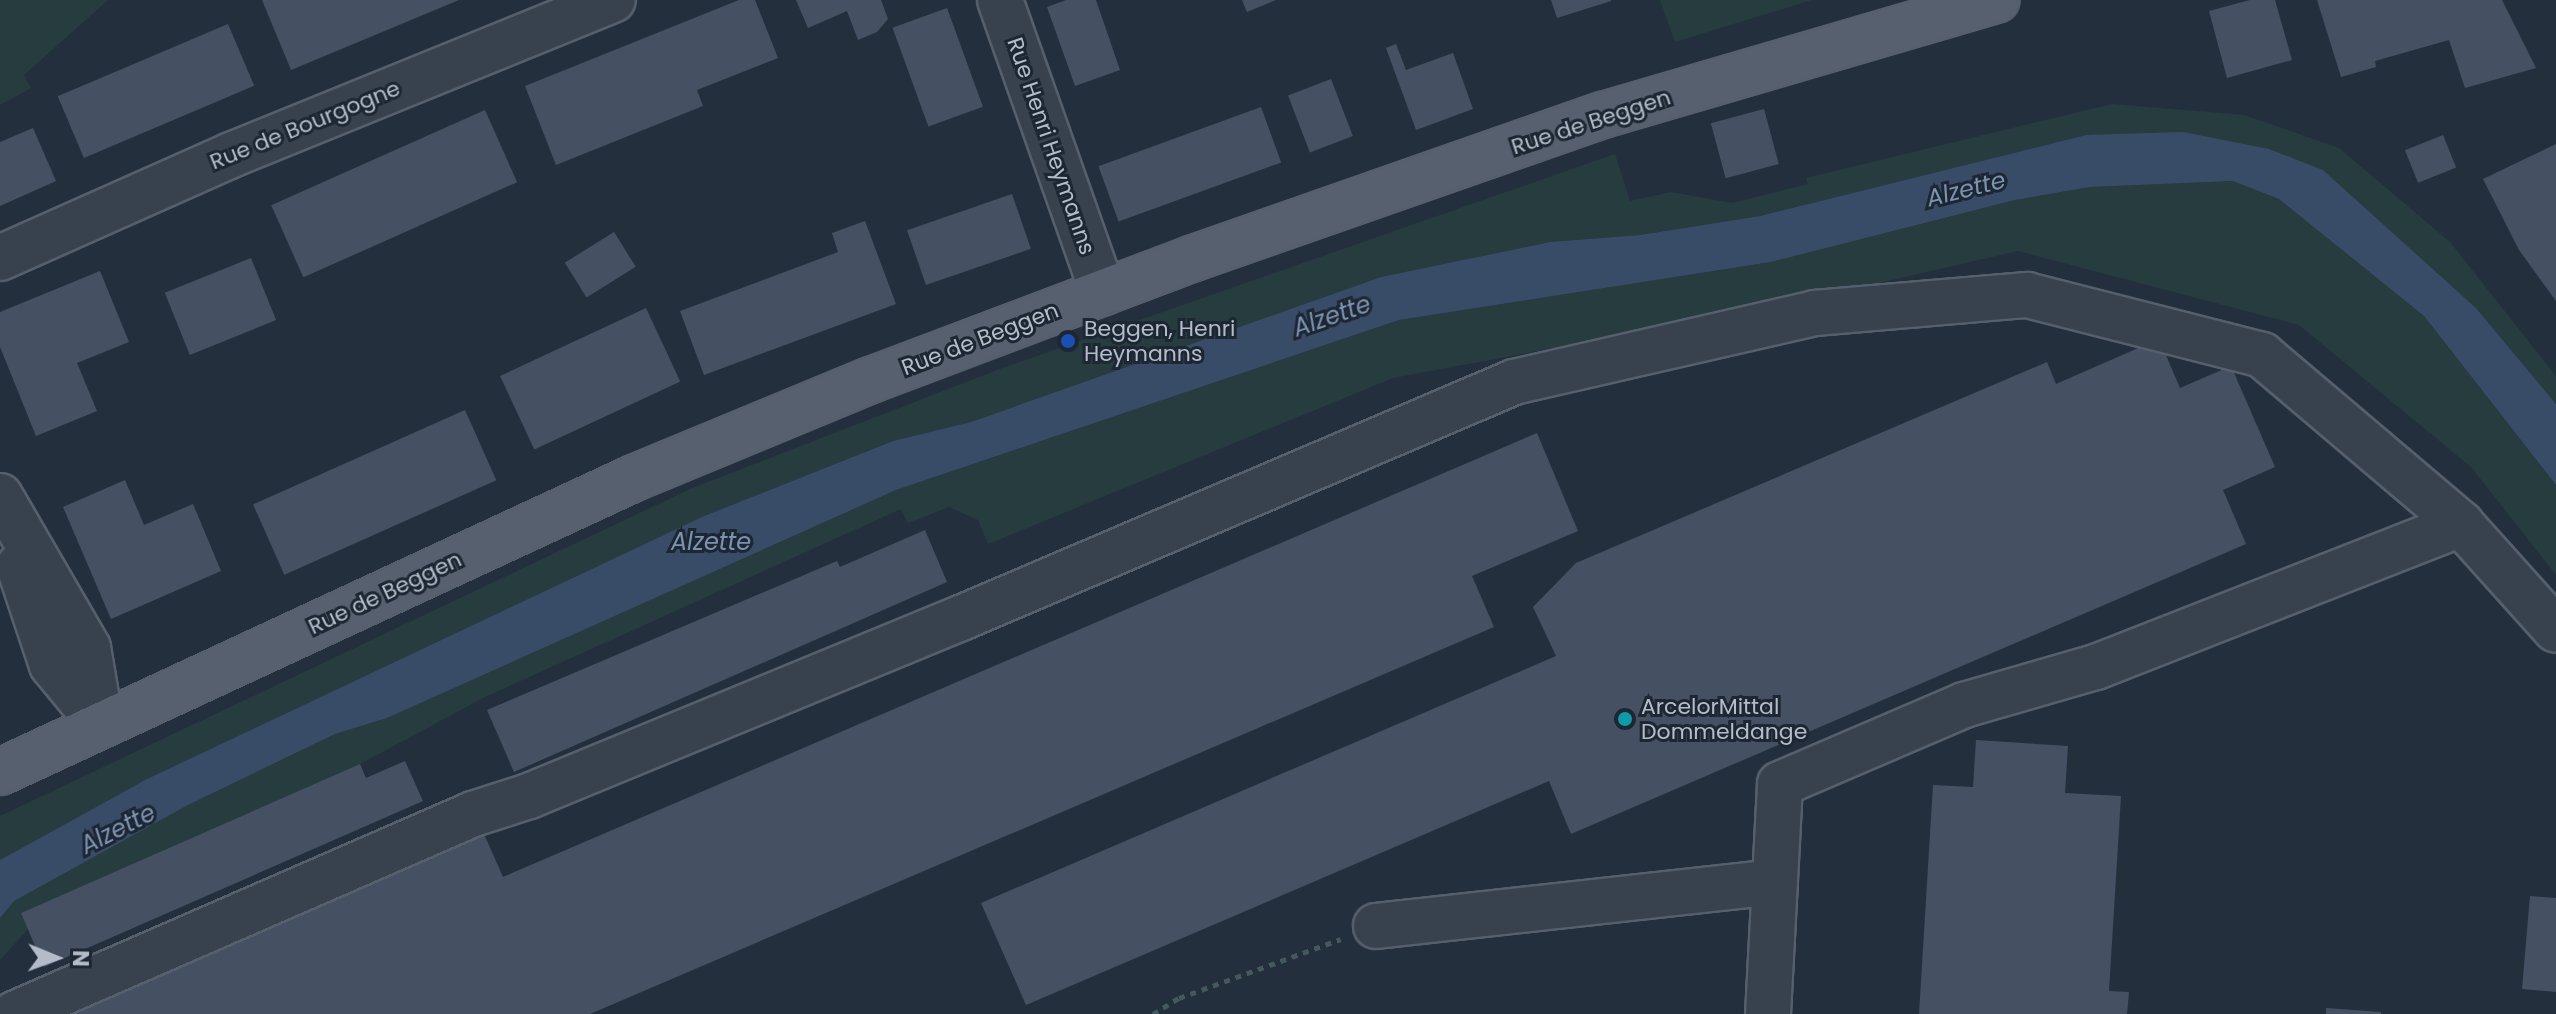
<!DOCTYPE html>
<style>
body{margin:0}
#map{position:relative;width:2556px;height:1014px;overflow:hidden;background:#242f3e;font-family:Poppins,sans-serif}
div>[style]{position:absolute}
.green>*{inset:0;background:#263c3f}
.water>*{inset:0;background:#394c67}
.building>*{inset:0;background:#455162;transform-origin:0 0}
.path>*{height:5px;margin-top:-2.5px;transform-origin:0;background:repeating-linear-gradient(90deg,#44595c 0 6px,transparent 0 12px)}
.roads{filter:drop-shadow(2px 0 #565f6c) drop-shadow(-2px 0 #565f6c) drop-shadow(0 2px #565f6c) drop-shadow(0 -2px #565f6c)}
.minor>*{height:44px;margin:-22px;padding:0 22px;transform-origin:22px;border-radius:22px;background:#38414e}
.major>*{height:44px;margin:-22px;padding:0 22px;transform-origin:22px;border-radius:22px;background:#56606e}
.dots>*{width:22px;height:22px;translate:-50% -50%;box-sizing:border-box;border:4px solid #1d2633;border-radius:50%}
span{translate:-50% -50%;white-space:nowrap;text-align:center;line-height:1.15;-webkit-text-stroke:6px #1d2633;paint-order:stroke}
.street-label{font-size:22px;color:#b4bcc9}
.poi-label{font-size:22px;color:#b4bcc9}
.left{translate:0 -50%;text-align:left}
.water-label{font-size:24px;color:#7c92b1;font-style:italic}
.north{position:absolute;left:16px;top:918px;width:80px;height:80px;-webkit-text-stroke:6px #1d2633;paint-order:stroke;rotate:91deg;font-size:22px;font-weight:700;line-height:32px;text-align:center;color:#b4bcc9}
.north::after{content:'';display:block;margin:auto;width:28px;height:36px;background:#b4bcc9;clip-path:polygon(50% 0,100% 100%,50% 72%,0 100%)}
</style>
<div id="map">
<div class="green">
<i style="clip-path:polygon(0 0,108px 0,24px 75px,31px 88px,0 105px)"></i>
<i style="clip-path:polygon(1660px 0,1812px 0,1675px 42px)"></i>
<i style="clip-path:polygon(2112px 104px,2244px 115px,2339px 148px,2450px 242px,2556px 376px,2556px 404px,2476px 308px,2323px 170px,2086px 135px,1760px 216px,1640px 235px,1550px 242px,1381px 277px,971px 422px,893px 441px,704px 516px,147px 779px,0 860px,0 816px,690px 489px,1005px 367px,1615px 154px,1630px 201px,1671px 192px,1732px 203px,1808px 184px,1806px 178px)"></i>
<i style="clip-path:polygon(2233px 181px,2279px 199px,2424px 316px,2556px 485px,2556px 575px,2471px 467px,2299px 325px,2018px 251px,1779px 306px,1393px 378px,988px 544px,978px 520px,949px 507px,908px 523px,901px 509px,485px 697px,360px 764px,21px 913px,28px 929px,0 960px,0 918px,13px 901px,188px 805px,335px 734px,387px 718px,896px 490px,1399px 320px,1771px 262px,2015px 200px,2090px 187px)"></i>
</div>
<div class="water">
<i style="clip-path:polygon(2183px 132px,2269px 149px,2323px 170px,2476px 308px,2556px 404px,2556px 485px,2424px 316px,2279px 199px,2233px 181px,2090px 187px,2015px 200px,1771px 262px,1399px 320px,896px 490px,387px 718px,335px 734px,188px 805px,14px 901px,0 918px,0 860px,147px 779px,704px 516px,893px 441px,971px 422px,1381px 277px,1550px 242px,1640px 235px,1760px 216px,2086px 135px)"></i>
</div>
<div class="building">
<i style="clip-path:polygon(262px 0,459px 0,291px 70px)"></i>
<i style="clip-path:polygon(739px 0,755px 0,778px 58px,697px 90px,703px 106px,556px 165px,525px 86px)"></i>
<i style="clip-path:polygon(796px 0,881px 0,888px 19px,877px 32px,858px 40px,847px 11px,808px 28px)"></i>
<i style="clip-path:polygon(1066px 0,1096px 0,1120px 70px,1075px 86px,1047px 7px)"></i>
<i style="clip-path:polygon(1242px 0,1276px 0,1247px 12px)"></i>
<i style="clip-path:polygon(1551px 0,1611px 0,1611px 1px,1557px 18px)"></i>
<i style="clip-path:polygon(2250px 0,2275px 0,2292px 60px,2227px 78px,2209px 11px)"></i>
<i style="clip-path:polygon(2317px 0,2502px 0,2536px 68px,2465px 88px,2449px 40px,2375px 61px,2376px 67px,2341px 77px)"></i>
<i style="left:947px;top:8px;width:105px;height:58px;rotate:70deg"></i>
<i style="left:228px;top:24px;width:67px;height:185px;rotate:67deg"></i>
<i style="clip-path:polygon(1396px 44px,1406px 70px,1453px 53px,1473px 109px,1416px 130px,1386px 48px)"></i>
<i style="left:1331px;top:79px;width:61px;height:46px;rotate:69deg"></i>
<i style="left:1261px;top:107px;width:59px;height:173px;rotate:70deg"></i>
<i style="left:1764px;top:109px;width:57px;height:55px;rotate:75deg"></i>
<i style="left:485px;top:110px;width:79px;height:234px;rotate:66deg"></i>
<i style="clip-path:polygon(33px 128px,56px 181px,0 206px,0 142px)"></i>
<i style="left:2443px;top:135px;width:35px;height:41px;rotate:68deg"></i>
<i style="clip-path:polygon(2556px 144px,2556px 301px,2519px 250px,2483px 179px)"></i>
<i style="left:1012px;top:194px;width:58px;height:111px;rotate:71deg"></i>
<i style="clip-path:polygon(865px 221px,896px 304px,704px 375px,680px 311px,838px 252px,832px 233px)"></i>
<i style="left:614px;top:232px;width:41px;height:58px;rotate:58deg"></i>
<i style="left:251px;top:258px;width:67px;height:93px;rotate:68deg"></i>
<i style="clip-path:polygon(100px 271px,129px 342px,77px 363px,97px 411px,36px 436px,0 347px,0 312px)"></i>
<i style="left:646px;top:308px;width:81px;height:161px;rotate:65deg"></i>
<i style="clip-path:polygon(2159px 339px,2180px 388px,2231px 366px,2275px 467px,2223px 490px,2246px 544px,1571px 834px,1549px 781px,1026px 1005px,981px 903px,1556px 656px,1533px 607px,1576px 563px,2047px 362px,2056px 384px)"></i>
<i style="left:465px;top:410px;width:77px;height:232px;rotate:66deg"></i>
<i style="clip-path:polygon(1537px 433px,1578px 531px,1472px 576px,1494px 627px,590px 1014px,38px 1014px,480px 825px,503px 877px)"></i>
<i style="clip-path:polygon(125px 480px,144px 525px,193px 504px,221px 571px,111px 619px,63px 507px)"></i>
<i style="clip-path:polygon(925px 530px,947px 582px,514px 772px,487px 710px,837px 561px,840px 567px)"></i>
<i style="clip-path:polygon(1976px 740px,2068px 746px,2065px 793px,2121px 796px,2109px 991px,2129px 992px,2127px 1014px,1919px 1014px,1933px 785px,1973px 787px)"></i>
<i style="clip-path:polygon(405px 761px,423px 801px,44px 967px,21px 913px,360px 764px,366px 778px)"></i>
<i style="clip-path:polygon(2530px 896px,2556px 898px,2556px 992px,2522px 989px)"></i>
<i style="clip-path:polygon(2326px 1008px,2381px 1012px,2381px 1014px,2326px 1014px)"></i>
</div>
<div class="path">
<i style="left:1153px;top:1014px;width:31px;rotate:-32deg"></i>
<i style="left:1179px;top:998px;width:172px;rotate:-20deg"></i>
</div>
<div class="roads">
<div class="minor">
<i style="left:1000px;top:0;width:310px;rotate:70.6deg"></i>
<i style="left:0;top:258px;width:253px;rotate:-24deg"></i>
<i style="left:231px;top:155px;width:412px;rotate:-22.1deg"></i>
<i style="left:0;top:496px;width:176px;rotate:59.9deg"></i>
<i style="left:88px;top:648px;width:77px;rotate:80.3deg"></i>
<i style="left:19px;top:566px;width:104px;rotate:71.6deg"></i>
<i style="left:52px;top:665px;width:74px;rotate:50.5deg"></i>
<i style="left:1376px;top:926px;width:401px;rotate:-6.3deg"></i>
<i style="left:14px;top:1014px;width:501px;rotate:-23.54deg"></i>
<i style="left:473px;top:814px;width:59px;rotate:-17.8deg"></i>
<i style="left:529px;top:796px;width:467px;rotate:-22.4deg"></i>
<i style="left:961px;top:618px;width:601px;rotate:-23.11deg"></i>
<i style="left:1514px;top:382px;width:309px;rotate:-12.9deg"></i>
<i style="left:1815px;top:313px;width:213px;rotate:-4.9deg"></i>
<i style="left:2027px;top:295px;width:243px;rotate:14.3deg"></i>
<i style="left:2262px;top:355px;width:261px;rotate:40.3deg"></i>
<i style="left:2461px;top:524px;width:142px;rotate:48.1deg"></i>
<i style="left:1768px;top:1014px;width:230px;rotate:-87deg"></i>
<i style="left:1780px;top:784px;width:200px;rotate:-23.2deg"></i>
<i style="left:1964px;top:705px;width:137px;rotate:-16.1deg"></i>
<i style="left:2096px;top:667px;width:392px;rotate:-21.4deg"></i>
</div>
<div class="major">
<i style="left:0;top:772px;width:699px;rotate:-24.88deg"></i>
<i style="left:634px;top:478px;width:256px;rotate:-22.5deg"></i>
<i style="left:871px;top:380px;width:345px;rotate:-20.7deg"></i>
<i style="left:1194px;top:258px;width:433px;rotate:-19.3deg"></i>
<i style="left:1603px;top:115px;width:410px;rotate:-16.3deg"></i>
</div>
</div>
<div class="dots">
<i style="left:1068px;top:341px;background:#1a4fb4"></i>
<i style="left:1625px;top:719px;background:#0f9aa8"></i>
</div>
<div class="street-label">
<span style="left:1591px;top:122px;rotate:-18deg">Rue de Beggen</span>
<span style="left:305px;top:125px;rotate:-22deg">Rue de Bourgogne</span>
<span style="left:1051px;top:146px;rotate:71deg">Rue Henri Heymanns</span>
<span style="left:980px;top:339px;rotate:-21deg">Rue de Beggen</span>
<span style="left:385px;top:593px;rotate:-25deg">Rue de Beggen</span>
</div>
<div class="poi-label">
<span class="left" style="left:1084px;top:341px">Beggen, Henri<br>Heymanns</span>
<span class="left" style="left:1641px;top:719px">ArcelorMittal<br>Dommeldange</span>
</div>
<div class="water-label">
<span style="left:1966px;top:189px;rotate:-14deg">Alzette</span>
<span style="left:1332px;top:316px;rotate:-19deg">Alzette</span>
<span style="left:711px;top:542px">Alzette</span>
<span style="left:118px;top:829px;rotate:-27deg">Alzette</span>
</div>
<div class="north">N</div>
</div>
